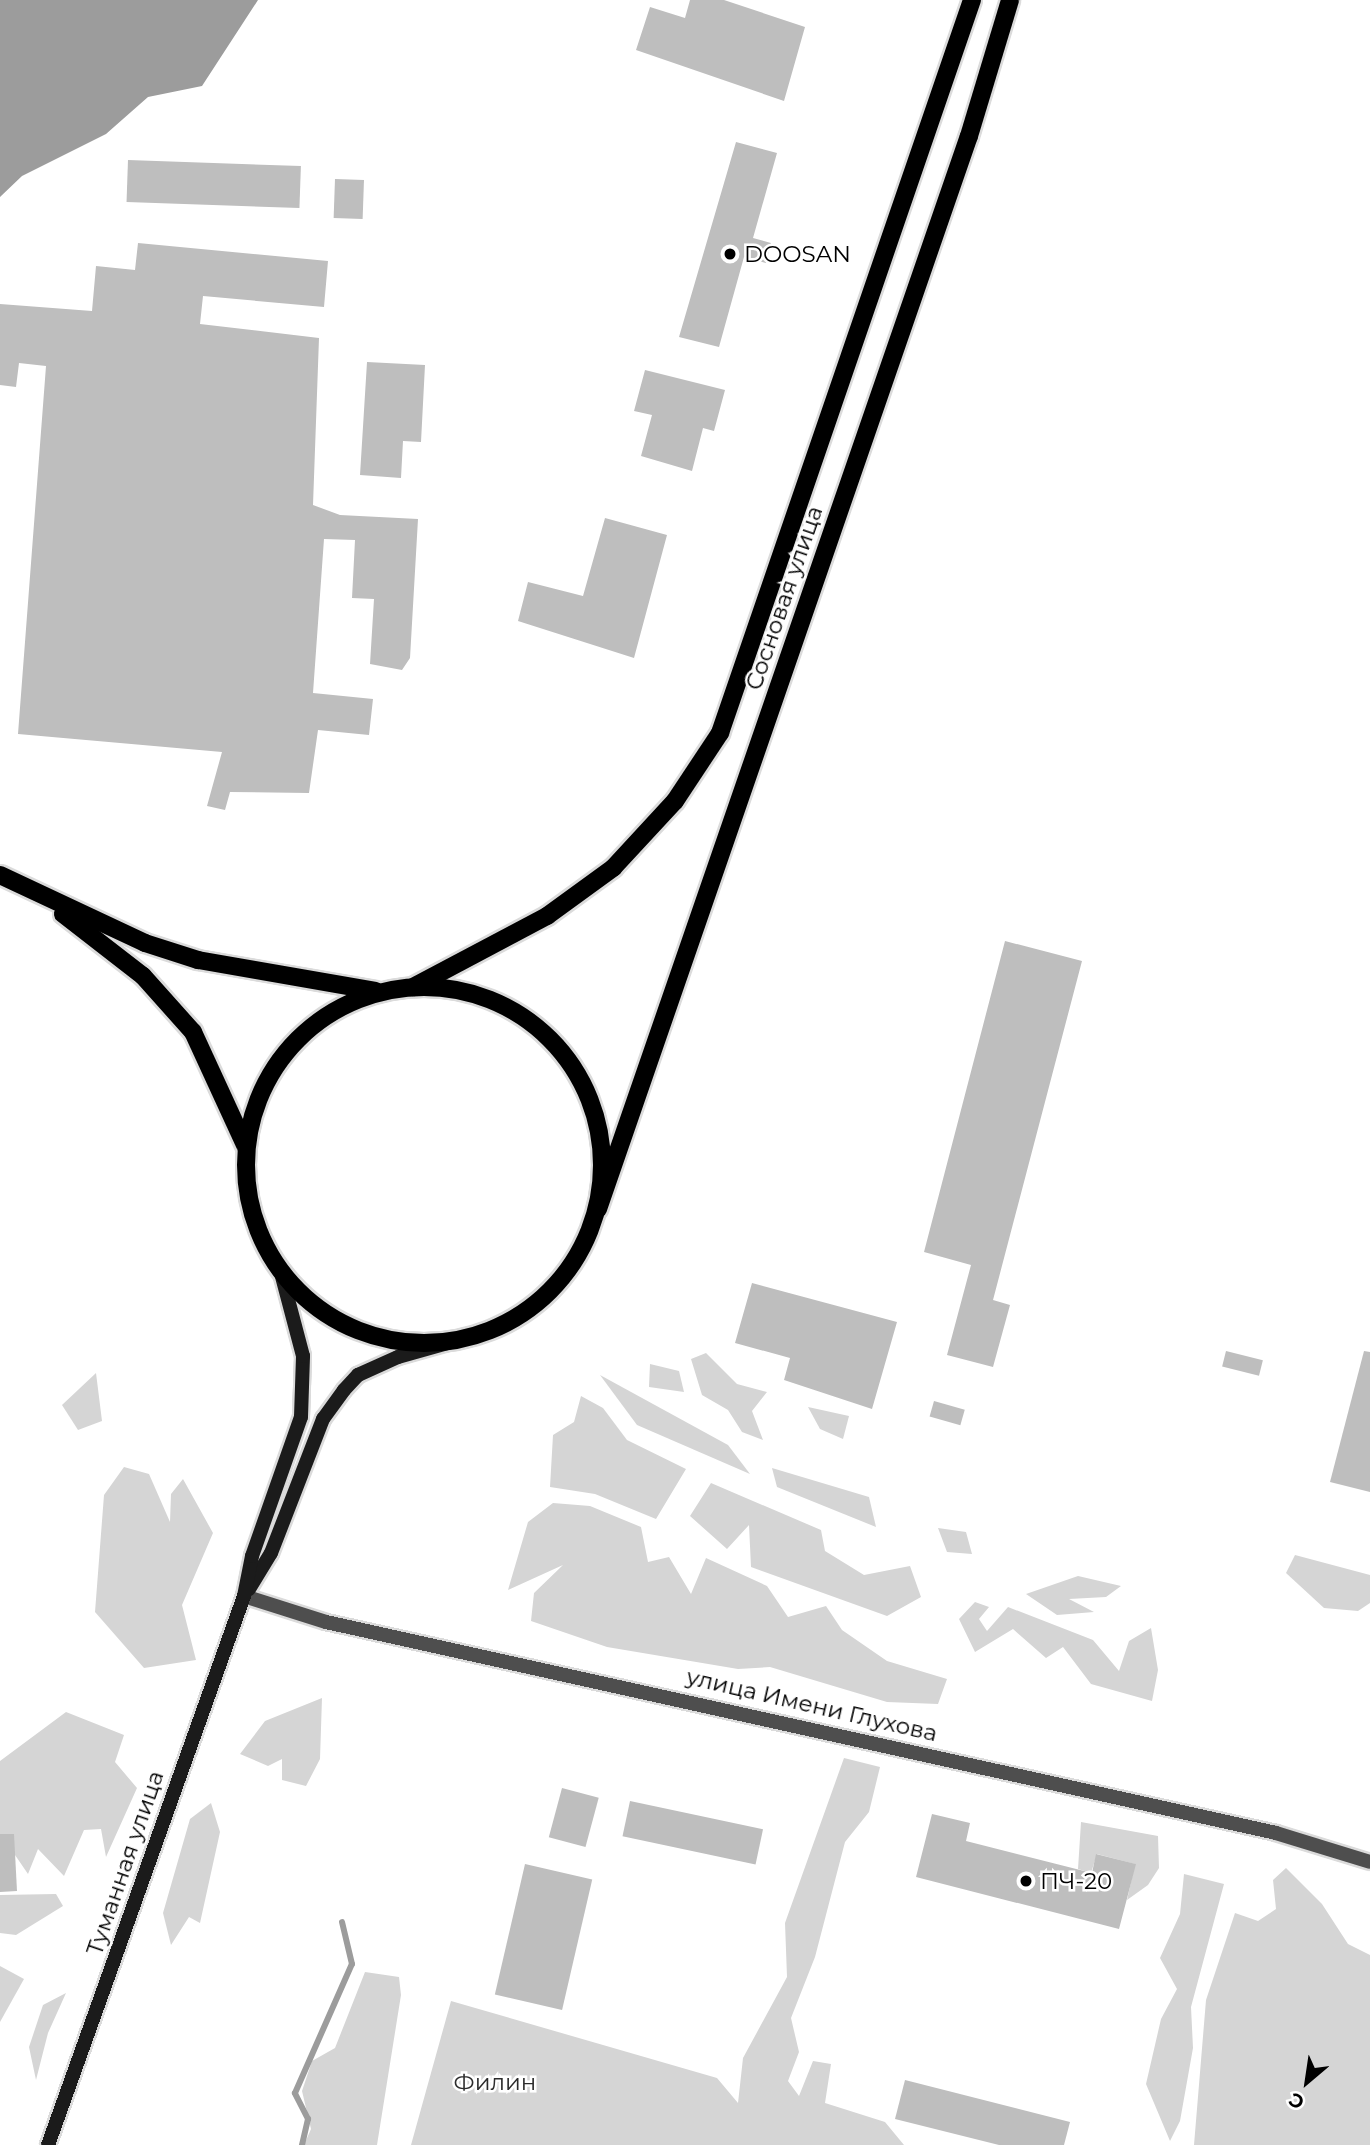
<!DOCTYPE html>
<meta charset="utf-8">
<style>
body{margin:0}
#map{position:relative;width:1370px;height:2145px;overflow:hidden;background:#fff;font-family:Montserrat,sans-serif}
div>[style]{position:absolute}
.green>*{inset:0;background:#d5d5d5}
.water>*{inset:0;background:#9c9c9c}
.stream>*{height:6px;margin:-3px;padding:0 3px;transform-origin:3px;border-radius:3px;background:#9c9c9c}
.building>*{inset:0;background:#bebebe;transform-origin:0 0}
.roads{filter:drop-shadow(2px 0 #dbdbdb) drop-shadow(-2px 0 #dbdbdb) drop-shadow(0 2px #dbdbdb) drop-shadow(0 -2px #dbdbdb)}
.street>*{height:14px;margin:-7px;padding:0 7px;transform-origin:7px;border-radius:7px;background:#4e4e4e}
.secondary>*{height:14px;margin:-7px;padding:0 7px;transform-origin:7px;border-radius:7px;background:#1b1b1b}
.primary>*{height:18px;margin:-9px;padding:0 9px;transform-origin:9px;border-radius:9px;background:#000}
.primary>.ring{margin:-9px;padding:0;box-sizing:content-box;background:none;border:18px solid #000;border-radius:50%}
.dots>*{width:19px;height:19px;translate:-50% -50%;box-sizing:border-box;border:4px solid #fff;border-radius:50%}
span{translate:-50% -50%;white-space:nowrap;text-align:center;line-height:1.15;-webkit-text-stroke:5px #fff;paint-order:stroke}
.poi-label{font-size:23px;color:#000}
.left{translate:0 -50%;text-align:left}
.street-label{font-size:23px;color:#000}
.park-label{font-size:23px;color:#2c2c2c}
.north{position:absolute;left:1272px;top:2047px;width:70px;height:70px;-webkit-text-stroke:5px #fff;paint-order:stroke;rotate:209deg;font-size:19px;font-weight:700;line-height:28px;text-align:center;color:#000}
.north::after{content:'';display:block;margin:auto;width:24px;height:32px;background:#000;clip-path:polygon(50% 0,100% 100%,50% 72%,0 100%)}
</style>
<div id="map">
<div class="green">
<i style="clip-path:polygon(706px 1353px,737px 1384px,767px 1392px,752px 1411px,763px 1440px,742px 1432px,728px 1410px,702px 1395px,691px 1359px)"></i>
<i style="clip-path:polygon(650px 1364px,679px 1371px,684px 1392px,649px 1387px)"></i>
<i style="clip-path:polygon(96px 1373px,102px 1421px,78px 1430px,62px 1405px)"></i>
<i style="clip-path:polygon(600px 1375px,728px 1445px,750px 1474px,637px 1425px)"></i>
<i style="clip-path:polygon(581px 1396px,603px 1408px,627px 1440px,686px 1469px,656px 1519px,595px 1494px,550px 1487px,553px 1435px,574px 1422px)"></i>
<i style="clip-path:polygon(808px 1407px,849px 1416px,843px 1439px,820px 1429px)"></i>
<i style="clip-path:polygon(124px 1467px,149px 1474px,170px 1522px,171px 1494px,183px 1479px,213px 1533px,182px 1605px,196px 1660px,144px 1668px,95px 1612px,104px 1495px)"></i>
<i style="clip-path:polygon(772px 1468px,869px 1497px,876px 1527px,777px 1487px)"></i>
<i style="clip-path:polygon(711px 1483px,821px 1530px,825px 1551px,864px 1575px,910px 1566px,921px 1597px,887px 1616px,751px 1567px,749px 1525px,727px 1549px,690px 1516px)"></i>
<i style="clip-path:polygon(553px 1503px,590px 1506px,641px 1527px,648px 1562px,669px 1557px,691px 1594px,706px 1558px,767px 1586px,788px 1617px,826px 1606px,842px 1630px,887px 1661px,947px 1679px,938px 1704px,887px 1702px,770px 1667px,738px 1669px,607px 1647px,531px 1621px,534px 1593px,563px 1565px,508px 1590px,528px 1522px)"></i>
<i style="clip-path:polygon(938px 1528px,966px 1532px,972px 1554px,947px 1552px)"></i>
<i style="clip-path:polygon(1295px 1555px,1370px 1575px,1370px 1603px,1358px 1611px,1324px 1608px,1286px 1573px)"></i>
<i style="clip-path:polygon(1078px 1576px,1121px 1586px,1106px 1597px,1069px 1599px,1094px 1612px,1057px 1615px,1026px 1594px)"></i>
<i style="clip-path:polygon(975px 1602px,989px 1607px,979px 1619px,987px 1631px,1008px 1607px,1093px 1640px,1119px 1671px,1129px 1641px,1151px 1628px,1158px 1670px,1152px 1701px,1091px 1684px,1063px 1647px,1046px 1658px,1013px 1629px,975px 1652px,959px 1619px)"></i>
<i style="clip-path:polygon(322px 1698px,320px 1759px,306px 1786px,282px 1780px,282px 1759px,268px 1766px,240px 1754px,265px 1721px)"></i>
<i style="clip-path:polygon(66px 1712px,124px 1735px,115px 1762px,137px 1788px,106px 1857px,101px 1829px,84px 1830px,64px 1876px,38px 1849px,28px 1874px,15px 1855px,0 1855px,0 1761px)"></i>
<i style="clip-path:polygon(844px 1758px,880px 1767px,869px 1812px,845px 1842px,815px 1957px,791px 2018px,799px 2052px,788px 2081px,799px 2096px,813px 2061px,831px 2064px,825px 2103px,885px 2122px,904px 2145px,411px 2145px,451px 2001px,717px 2078px,738px 2103px,743px 2058px,787px 1977px,785px 1923px)"></i>
<i style="clip-path:polygon(211px 1803px,220px 1832px,200px 1923px,189px 1917px,171px 1945px,163px 1913px,190px 1819px)"></i>
<i style="clip-path:polygon(1081px 1822px,1158px 1836px,1159px 1868px,1148px 1885px,1127px 1900px,1135px 1864px,1097px 1854px,1091px 1873px,1078px 1869px)"></i>
<i style="clip-path:polygon(1286px 1868px,1322px 1904px,1348px 1944px,1370px 1955px,1370px 2145px,1194px 2145px,1206px 2000px,1235px 1913px,1258px 1921px,1276px 1909px,1273px 1880px)"></i>
<i style="clip-path:polygon(1184px 1874px,1224px 1884px,1191px 2007px,1193px 2048px,1180px 2121px,1170px 2141px,1146px 2084px,1161px 2019px,1177px 1989px,1160px 1958px,1180px 1914px)"></i>
<i style="clip-path:polygon(56px 1894px,63px 1906px,16px 1935px,0 1933px,0 1895px)"></i>
<i style="clip-path:polygon(0 1966px,24px 1979px,0 2022px)"></i>
<i style="clip-path:polygon(365px 1972px,399px 1977px,401px 1995px,377px 2145px,304px 2145px,311px 2129px,302px 2091px,312px 2061px,335px 2048px)"></i>
<i style="clip-path:polygon(66px 1993px,48px 2033px,36px 2080px,29px 2047px,43px 2005px)"></i>
</div>
<div class="water">
<i style="clip-path:polygon(0 0,258px 0,202px 86px,148px 97px,106px 134px,22px 176px,0 197px)"></i>
</div>
<div class="stream">
<i style="left:302px;top:2145px;width:27px;rotate:-77deg"></i>
<i style="left:308px;top:2119px;width:29px;rotate:-117deg"></i>
<i style="left:295px;top:2093px;width:141px;rotate:-66.2deg"></i>
<i style="left:352px;top:1964px;width:43px;rotate:-103.4deg"></i>
</div>
<div class="building">
<i style="clip-path:polygon(690px 0,724px 0,805px 27px,784px 101px,636px 50px,650px 7px,685px 18px)"></i>
<i style="clip-path:polygon(736px 142px,777px 153px,753px 238px,771px 243px,766px 263px,744px 257px,719px 347px,679px 337px)"></i>
<i style="left:128px;top:160px;width:173px;height:42px;rotate:2deg"></i>
<i style="left:335px;top:179px;width:29px;height:39px;rotate:2deg"></i>
<i style="clip-path:polygon(138px 243px,328px 261px,324px 307px,203px 296px,200px 324px,319px 338px,313px 505px,340px 515px,418px 519px,410px 658px,402px 670px,370px 664px,374px 599px,352px 598px,355px 540px,324px 539px,313px 693px,373px 699px,369px 735px,318px 730px,309px 793px,230px 792px,225px 810px,207px 806px,222px 752px,18px 734px,46px 366px,19px 363px,16px 387px,0 385px,0 304px,92px 311px,96px 266px,135px 270px)"></i>
<i style="clip-path:polygon(367px 362px,425px 365px,421px 442px,403px 441px,401px 478px,360px 475px)"></i>
<i style="clip-path:polygon(645px 370px,725px 390px,714px 431px,703px 428px,692px 471px,641px 456px,652px 415px,634px 411px)"></i>
<i style="clip-path:polygon(605px 518px,667px 535px,634px 658px,518px 621px,528px 582px,583px 596px)"></i>
<i style="clip-path:polygon(1005px 941px,1082px 961px,993px 1300px,1010px 1305px,993px 1367px,947px 1355px,971px 1265px,924px 1252px)"></i>
<i style="clip-path:polygon(752px 1283px,897px 1322px,872px 1409px,784px 1380px,790px 1358px,735px 1343px)"></i>
<i style="left:1226px;top:1351px;width:38px;height:16px;rotate:14deg"></i>
<i style="clip-path:polygon(1364px 1351px,1370px 1352px,1370px 1492px,1330px 1482px)"></i>
<i style="left:934px;top:1401px;width:32px;height:16px;rotate:16deg"></i>
<i style="left:562px;top:1788px;width:38px;height:51px;rotate:15deg"></i>
<i style="left:630px;top:1801px;width:136px;height:36px;rotate:12deg"></i>
<i style="clip-path:polygon(932px 1814px,970px 1823px,966px 1841px,1092px 1873px,1096px 1854px,1136px 1864px,1119px 1929px,916px 1877px)"></i>
<i style="clip-path:polygon(0 1834px,14px 1834px,17px 1891px,0 1892px)"></i>
<i style="left:525px;top:1864px;width:69px;height:134px;rotate:13deg"></i>
<i style="clip-path:polygon(905px 2080px,1070px 2122px,1064px 2145px,999px 2145px,895px 2119px)"></i>
</div>
<div class="roads">
<div class="street">
<i style="left:244px;top:1596px;width:86px;rotate:17.6deg"></i>
<i style="left:326px;top:1622px;width:973px;rotate:12.52deg"></i>
<i style="left:1276px;top:1833px;width:98px;rotate:17.1deg"></i>
</div>
<div class="secondary">
<i style="left:249px;top:1589px;width:42px;rotate:-58.6deg"></i>
<i style="left:271px;top:1553px;width:144px;rotate:-68.8deg"></i>
<i style="left:323px;top:1419px;width:36px;rotate:-54deg"></i>
<i style="left:344px;top:1390px;width:21px;rotate:-47deg"></i>
<i style="left:358px;top:1375px;width:44px;rotate:-24.2deg"></i>
<i style="left:398px;top:1357px;width:59px;rotate:-15.7deg"></i>
<i style="left:48px;top:2145px;width:583px;rotate:-70.35deg"></i>
<i style="left:244px;top:1596px;width:41px;rotate:-78.7deg"></i>
<i style="left:252px;top:1556px;width:147px;rotate:-70.6deg"></i>
<i style="left:301px;top:1417px;width:61px;rotate:-88.1deg"></i>
<i style="left:303px;top:1356px;width:86px;rotate:-104.8deg"></i>
</div>
<div class="primary">
<i style="left:0;top:875px;width:160px;rotate:25.1deg"></i>
<i style="left:145px;top:943px;width:56px;rotate:17.8deg"></i>
<i style="left:198px;top:960px;width:180px;rotate:9.9deg"></i>
<i style="left:63px;top:914px;width:101px;rotate:37.8deg"></i>
<i style="left:143px;top:976px;width:75px;rotate:48.2deg"></i>
<i style="left:193px;top:1032px;width:124px;rotate:65.3deg"></i>
<i class="ring" style="left:246px;top:987px;width:338px;height:338px"></i>
<i style="left:413px;top:987px;width:152px;rotate:-27.9deg"></i>
<i style="left:547px;top:916px;width:82px;rotate:-36deg"></i>
<i style="left:613px;top:868px;width:91px;rotate:-47.2deg"></i>
<i style="left:675px;top:801px;width:82px;rotate:-56.5deg"></i>
<i style="left:720px;top:733px;width:775px;rotate:-71.03deg"></i>
<i style="left:598px;top:1209px;width:1135px;rotate:-70.93deg"></i>
<i style="left:969px;top:136px;width:142px;rotate:-73.2deg"></i>
</div>
</div>
<div class="dots">
<i style="left:730px;top:254px;background:#000"></i>
<i style="left:1026px;top:1881px;background:#000"></i>
</div>
<div class="poi-label">
<span class="left" style="left:744px;top:254px">DOOSAN</span>
<span class="left" style="left:1040px;top:1881px">ПЧ-20</span>
</div>
<div class="street-label">
<span style="left:784px;top:598px;rotate:-71deg">Сосновая улица</span>
<span style="left:812px;top:1705px;rotate:13deg">улица Имени Глухова</span>
<span style="left:125px;top:1863px;rotate:-71deg">Туманная улица</span>
</div>
<div class="park-label">
<span style="left:495px;top:2082px">Филин</span>
</div>
<div class="north">С</div>
</div>
